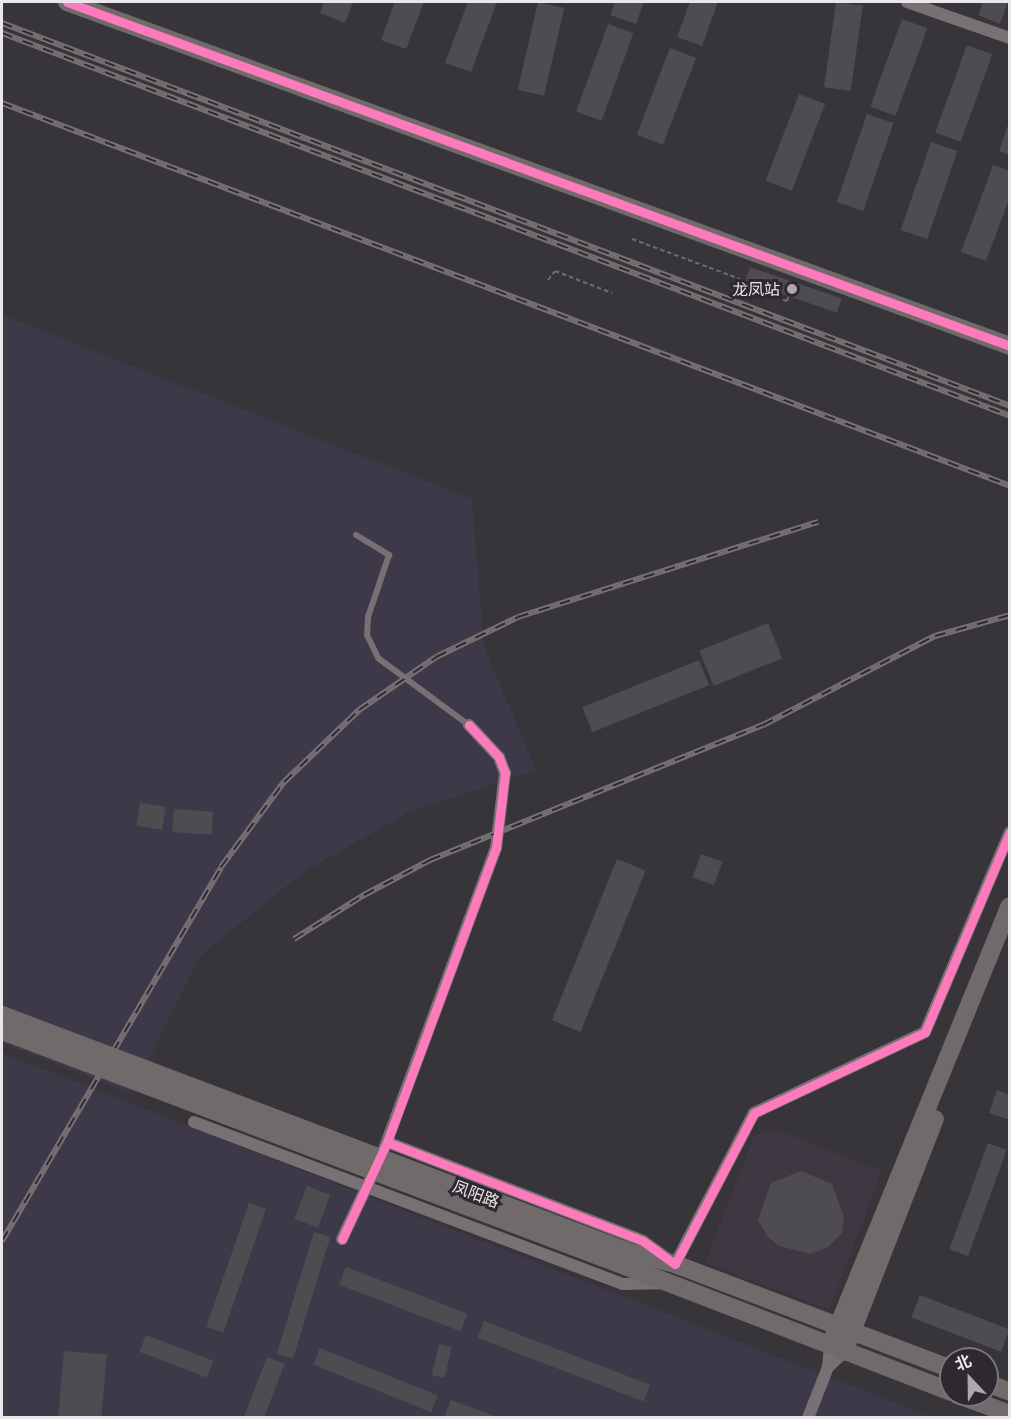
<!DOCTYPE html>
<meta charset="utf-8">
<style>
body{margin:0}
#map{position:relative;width:1011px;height:1419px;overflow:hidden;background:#373539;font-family:Quicksand,"Noto Sans SC",sans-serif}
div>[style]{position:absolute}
.built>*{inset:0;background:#3f3843}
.industrial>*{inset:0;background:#3d3949}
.building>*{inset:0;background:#4e4c50;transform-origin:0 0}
.path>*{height:2px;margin-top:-1px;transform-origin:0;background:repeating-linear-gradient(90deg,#706b6d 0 4.5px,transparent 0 7.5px)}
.lane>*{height:6px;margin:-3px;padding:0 3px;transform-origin:3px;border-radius:3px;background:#787072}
.street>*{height:12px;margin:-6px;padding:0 6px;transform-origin:6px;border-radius:6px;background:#787072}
.secondary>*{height:18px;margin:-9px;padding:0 9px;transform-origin:9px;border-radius:9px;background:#716a6b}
.rail>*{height:6px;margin-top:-3px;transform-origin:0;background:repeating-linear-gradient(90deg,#2e2931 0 11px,#777174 0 22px);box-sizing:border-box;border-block:2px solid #777174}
.secondary-bridge>*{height:18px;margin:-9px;padding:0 9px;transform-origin:9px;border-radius:9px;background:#716a6b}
.cycleway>*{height:9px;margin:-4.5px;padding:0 4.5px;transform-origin:4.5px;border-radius:4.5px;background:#fd7abc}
.dots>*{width:16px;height:16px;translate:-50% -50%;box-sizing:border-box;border:3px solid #2e2931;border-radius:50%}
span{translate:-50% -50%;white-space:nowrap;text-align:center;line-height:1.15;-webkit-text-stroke:6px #2e2931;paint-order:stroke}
.poi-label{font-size:16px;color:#eae7ec}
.right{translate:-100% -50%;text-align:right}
.street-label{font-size:16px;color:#eae7ec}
.frame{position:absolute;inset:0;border:3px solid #eae7ec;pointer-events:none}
.north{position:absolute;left:939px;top:1347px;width:60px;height:60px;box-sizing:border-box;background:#2e2931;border:2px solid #79757c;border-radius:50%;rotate:338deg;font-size:16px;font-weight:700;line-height:24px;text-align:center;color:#eae7ec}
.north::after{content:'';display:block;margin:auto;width:21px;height:27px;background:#aba9ad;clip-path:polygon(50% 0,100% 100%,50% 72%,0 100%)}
</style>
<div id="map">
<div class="built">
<i style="clip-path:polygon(775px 1129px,882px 1171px,829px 1310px,705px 1263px,754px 1136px)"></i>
</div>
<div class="industrial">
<i style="clip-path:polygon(2px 315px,472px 499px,484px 647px,536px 770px,411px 811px,305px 871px,200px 956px,132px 1094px,2px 1043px)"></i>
<i style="clip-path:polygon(2px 1053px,931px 1417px,2px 1417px)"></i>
</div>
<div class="building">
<i style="clip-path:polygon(324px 2px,353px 2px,345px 23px,320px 13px)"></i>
<i style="clip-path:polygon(395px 2px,424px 2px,406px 49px,381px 40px)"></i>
<i style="clip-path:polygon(468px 2px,497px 2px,471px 72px,445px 63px)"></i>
<i style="left:538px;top:2px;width:27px;height:90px;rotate:13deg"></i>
<i style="clip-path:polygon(615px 2px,644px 2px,636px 24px,610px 15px)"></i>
<i style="clip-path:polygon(690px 2px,718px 2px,702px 46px,677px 37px)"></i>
<i style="left:836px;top:2px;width:27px;height:86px;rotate:8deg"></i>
<i style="clip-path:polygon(983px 2px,1008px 2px,1000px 24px,978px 15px)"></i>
<i style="left:902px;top:19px;width:27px;height:93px;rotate:20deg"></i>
<i style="left:608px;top:24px;width:27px;height:93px;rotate:20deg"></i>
<i style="left:967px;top:45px;width:27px;height:93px;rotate:20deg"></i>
<i style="left:670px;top:48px;width:28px;height:93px;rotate:21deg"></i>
<i style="left:799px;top:94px;width:28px;height:93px;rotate:21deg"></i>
<i style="left:867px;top:114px;width:28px;height:93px;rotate:19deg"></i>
<i style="clip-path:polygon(1009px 122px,1010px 122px,1010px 155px,999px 151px)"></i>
<i style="left:931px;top:142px;width:28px;height:93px;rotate:19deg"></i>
<i style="clip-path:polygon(993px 165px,1010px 171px,1010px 197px,986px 261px,961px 252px)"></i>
<i style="left:750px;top:267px;width:97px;height:15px;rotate:19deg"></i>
<i style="left:768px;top:623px;width:38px;height:74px;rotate:68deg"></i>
<i style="left:699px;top:660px;width:27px;height:126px;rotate:68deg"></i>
<i style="left:140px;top:803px;width:26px;height:23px;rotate:9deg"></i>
<i style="left:174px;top:809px;width:39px;height:23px;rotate:4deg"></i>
<i style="left:701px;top:854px;width:23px;height:25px;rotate:20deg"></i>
<i style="left:617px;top:859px;width:31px;height:174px;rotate:22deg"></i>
<i style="clip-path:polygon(997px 1090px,1010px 1095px,1010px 1120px,989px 1113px)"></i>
<i style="left:988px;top:1143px;width:20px;height:113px;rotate:20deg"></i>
<i style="clip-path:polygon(801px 1171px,832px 1184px,844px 1217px,842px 1233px,828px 1247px,811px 1254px,779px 1246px,768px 1237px,758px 1220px,771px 1183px)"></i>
<i style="left:307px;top:1186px;width:25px;height:35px;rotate:21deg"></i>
<i style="left:249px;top:1203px;width:18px;height:131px;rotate:19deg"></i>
<i style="left:314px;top:1232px;width:17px;height:127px;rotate:17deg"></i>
<i style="left:346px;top:1267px;width:130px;height:19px;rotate:21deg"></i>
<i style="left:920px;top:1295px;width:96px;height:24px;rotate:21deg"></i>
<i style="left:484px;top:1321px;width:178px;height:18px;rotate:21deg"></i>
<i style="left:146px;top:1335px;width:72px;height:18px;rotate:21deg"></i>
<i style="left:439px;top:1344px;width:13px;height:32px;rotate:13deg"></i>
<i style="left:320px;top:1348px;width:127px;height:18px;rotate:22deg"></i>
<i style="left:64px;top:1351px;width:43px;height:67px;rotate:5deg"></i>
<i style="left:267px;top:1357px;width:19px;height:66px;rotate:21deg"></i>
<i style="clip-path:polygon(451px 1400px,497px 1417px,497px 1418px,444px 1418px)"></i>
</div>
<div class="path">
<i style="left:632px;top:239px;width:115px;rotate:20.3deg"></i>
<i style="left:740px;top:279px;width:5px;rotate:79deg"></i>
<i style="left:741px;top:284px;width:49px;rotate:20.3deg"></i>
<i style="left:787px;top:301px;width:19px;rotate:-69deg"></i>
<i style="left:548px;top:280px;width:11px;rotate:-52deg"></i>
<i style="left:555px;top:271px;width:61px;rotate:21.1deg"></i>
</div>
<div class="lane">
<i style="left:356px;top:535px;width:39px;rotate:31deg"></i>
<i style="left:389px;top:555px;width:65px;rotate:108.7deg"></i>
<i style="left:368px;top:617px;width:18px;rotate:93deg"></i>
<i style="left:367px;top:635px;width:25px;rotate:64deg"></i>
<i style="left:378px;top:658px;width:113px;rotate:36.4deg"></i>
</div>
<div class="street">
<i style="left:907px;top:2px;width:109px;rotate:19.3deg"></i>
<i style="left:194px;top:1122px;width:458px;rotate:20.7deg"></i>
<i style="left:622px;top:1284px;width:39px;rotate:-1deg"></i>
<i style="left:387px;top:1142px;width:274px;rotate:21.1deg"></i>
<i style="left:643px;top:1241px;width:39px;rotate:36deg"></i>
<i style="left:675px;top:1264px;width:170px;rotate:-62.4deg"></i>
<i style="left:754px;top:1113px;width:189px;rotate:-25.3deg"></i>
<i style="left:925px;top:1032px;width:217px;rotate:-67deg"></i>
<i style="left:384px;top:1149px;width:321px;rotate:-69.6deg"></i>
<i style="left:496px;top:848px;width:76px;rotate:-83.2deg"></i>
<i style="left:505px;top:773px;width:17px;rotate:-111deg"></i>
<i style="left:499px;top:757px;width:44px;rotate:-133.2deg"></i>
<i style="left:342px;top:1239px;width:82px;rotate:-64.7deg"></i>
<i style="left:830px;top:1346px;width:21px;rotate:95deg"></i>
<i style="left:828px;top:1367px;width:22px;rotate:-43deg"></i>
<i style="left:808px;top:1418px;width:55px;rotate:-68.6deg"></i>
</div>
<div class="secondary">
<i style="left:67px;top:2px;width:1004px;rotate:20.04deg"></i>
<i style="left:632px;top:1253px;width:44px;rotate:14.3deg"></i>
<i style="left:675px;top:1264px;width:295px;rotate:20.8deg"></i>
<i style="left:625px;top:1266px;width:350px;rotate:21.1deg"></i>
<i style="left:830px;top:1346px;width:475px;rotate:-67.8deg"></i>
<i style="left:844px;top:1352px;width:250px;rotate:-68.7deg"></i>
<i style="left:987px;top:1383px;width:25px;rotate:21deg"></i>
<i style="left:958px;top:1395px;width:55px;rotate:20.1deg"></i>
</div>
<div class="rail">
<i style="left:2px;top:23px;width:1078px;rotate:20.8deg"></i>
<i style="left:2px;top:33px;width:1078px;rotate:20.8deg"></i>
<i style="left:2px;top:103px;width:1078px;rotate:20.8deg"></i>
<i style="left:294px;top:939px;width:83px;rotate:-32.2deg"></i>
<i style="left:364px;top:895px;width:75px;rotate:-27.9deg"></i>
<i style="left:430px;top:860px;width:359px;rotate:-22.1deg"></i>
<i style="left:763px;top:725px;width:194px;rotate:-27.4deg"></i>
<i style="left:935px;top:636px;width:78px;rotate:-15.6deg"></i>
<i style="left:2px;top:1241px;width:433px;rotate:-59.6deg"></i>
<i style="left:221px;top:867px;width:106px;rotate:-53.5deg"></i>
<i style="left:284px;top:782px;width:104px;rotate:-43.8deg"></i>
<i style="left:359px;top:710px;width:93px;rotate:-34.5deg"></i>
<i style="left:436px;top:657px;width:91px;rotate:-26deg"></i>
<i style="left:518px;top:617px;width:315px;rotate:-17.6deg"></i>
</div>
<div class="secondary-bridge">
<i style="left:2px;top:1015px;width:673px;rotate:20.7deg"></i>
<i style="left:2px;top:1031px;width:666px;rotate:20.67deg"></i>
</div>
<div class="cycleway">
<i style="left:67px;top:2px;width:1004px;rotate:20.04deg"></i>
<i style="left:387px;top:1142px;width:274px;rotate:21.1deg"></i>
<i style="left:643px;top:1241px;width:39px;rotate:36deg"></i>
<i style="left:675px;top:1264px;width:170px;rotate:-62.4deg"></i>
<i style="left:754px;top:1113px;width:189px;rotate:-25.3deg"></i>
<i style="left:925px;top:1032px;width:217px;rotate:-67deg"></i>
<i style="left:342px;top:1239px;width:107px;rotate:-65.1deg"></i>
<i style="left:387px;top:1142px;width:314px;rotate:-69.7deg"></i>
<i style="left:496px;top:848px;width:76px;rotate:-83.2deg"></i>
<i style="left:505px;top:773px;width:17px;rotate:-111deg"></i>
<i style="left:499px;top:757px;width:44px;rotate:-133.2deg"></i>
</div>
<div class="dots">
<i style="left:792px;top:289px;background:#aba9ad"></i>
</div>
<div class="poi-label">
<span class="right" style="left:780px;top:289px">龙凤站</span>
</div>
<div class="street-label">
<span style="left:476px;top:1194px;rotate:21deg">凤阳路</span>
</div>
<div class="frame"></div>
<div class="north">北</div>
</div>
